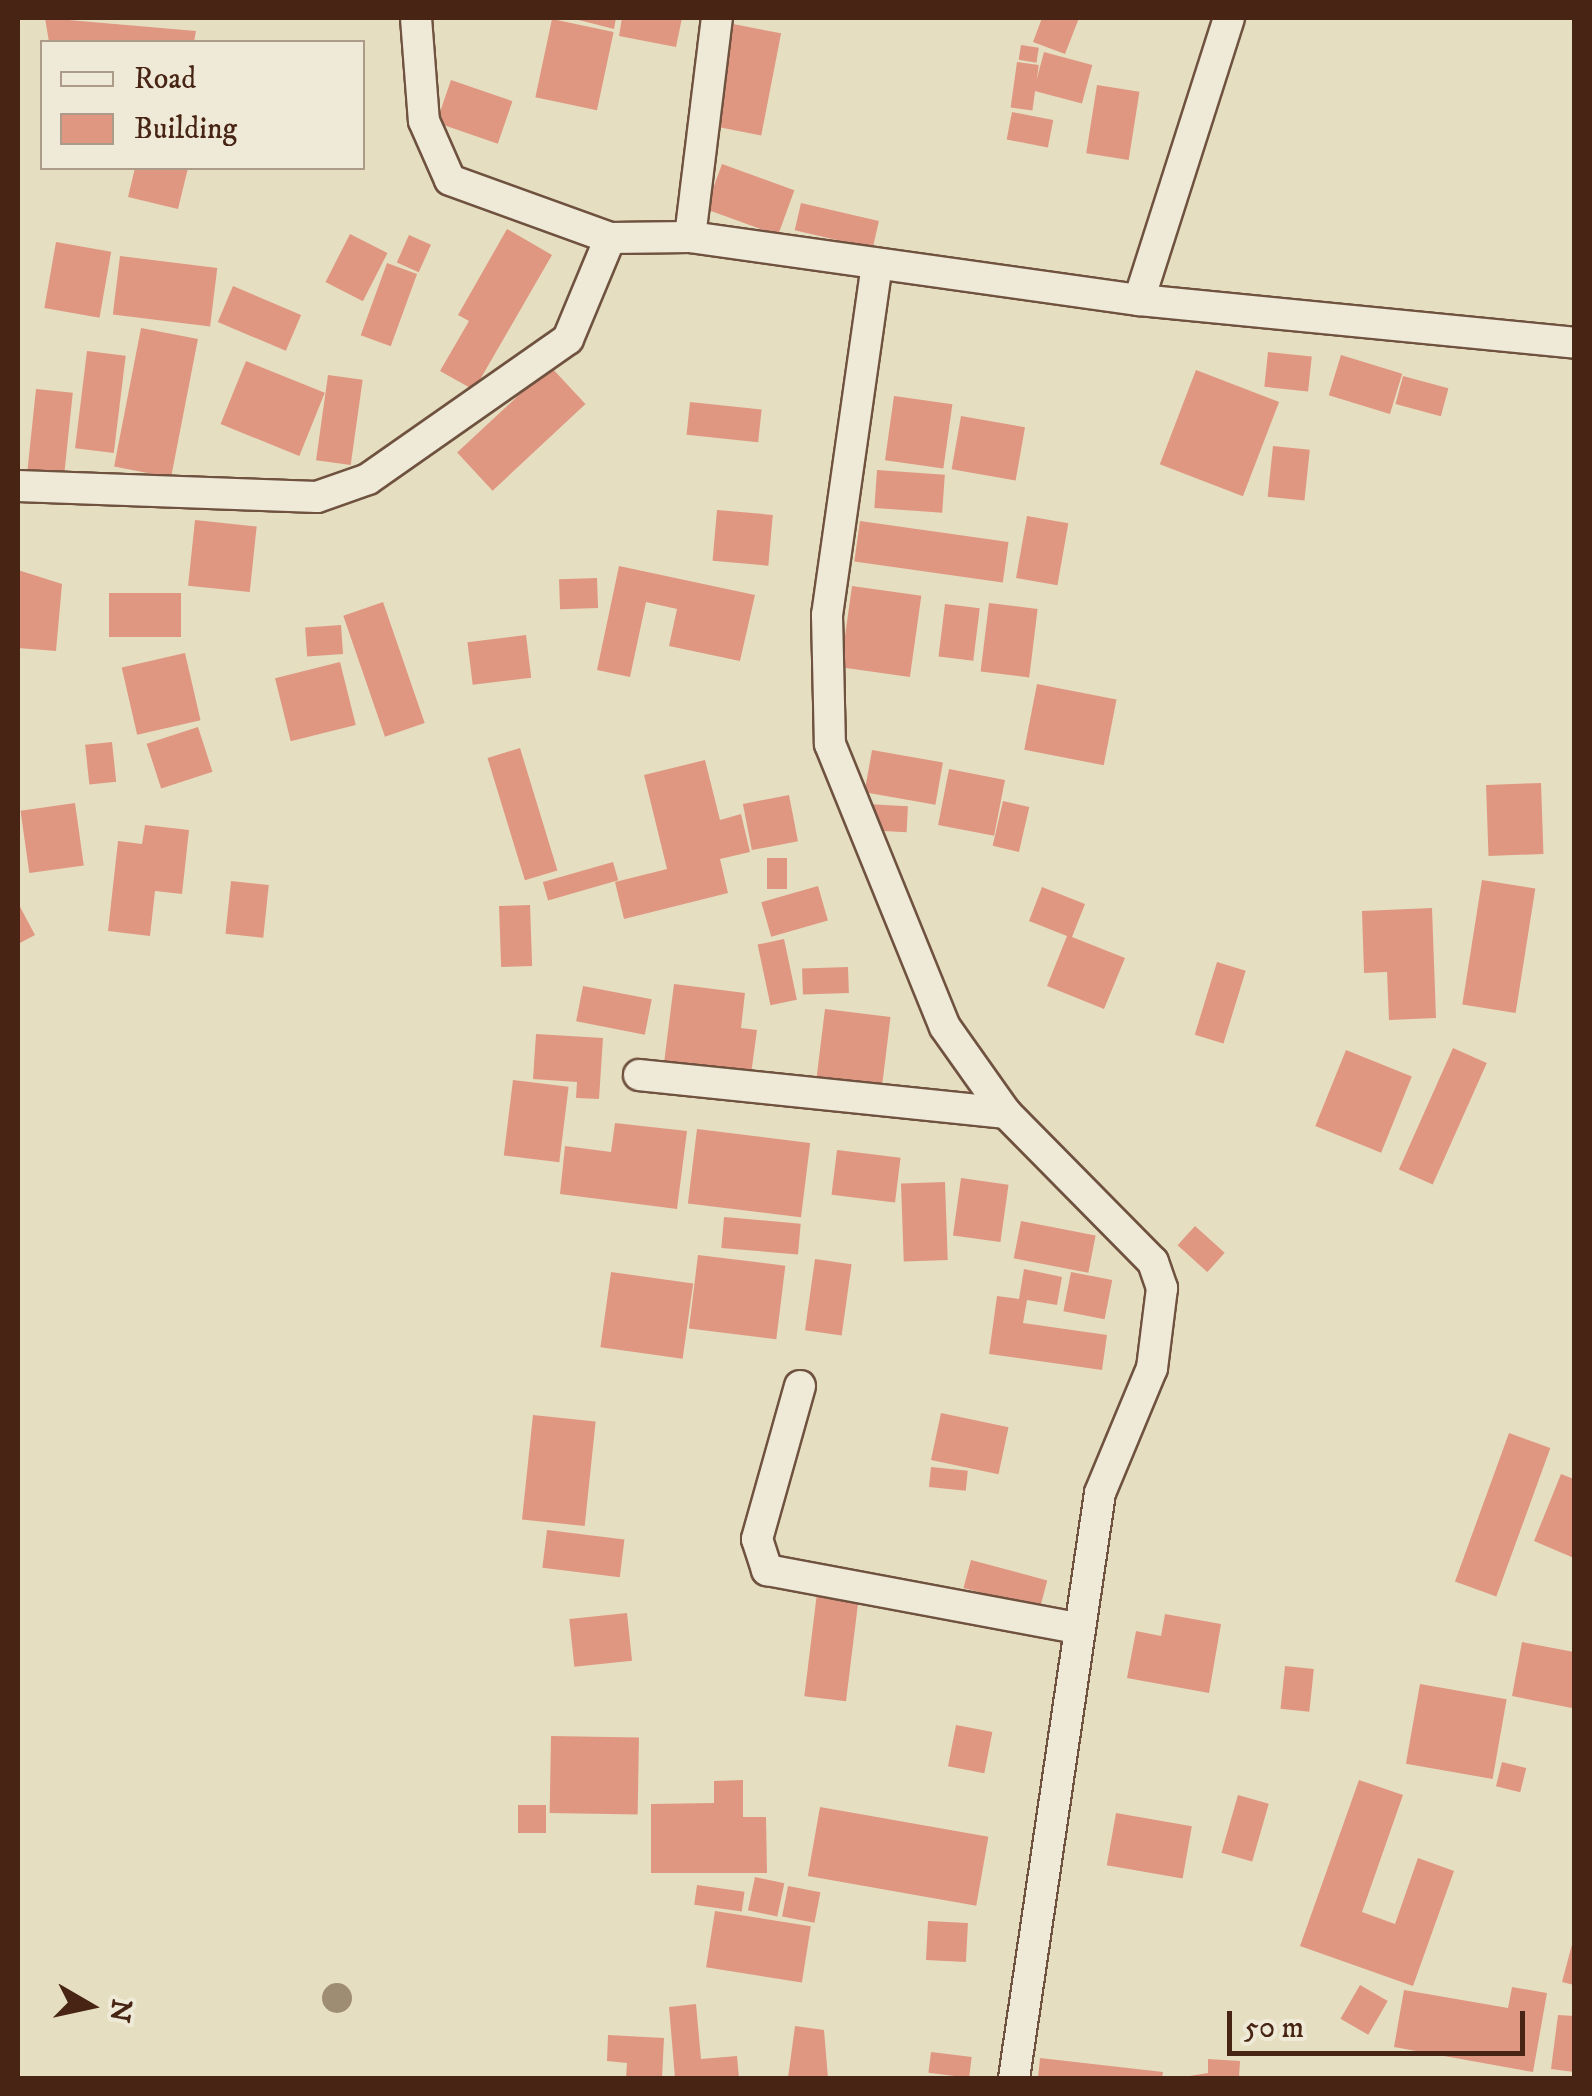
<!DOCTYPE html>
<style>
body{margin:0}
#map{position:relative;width:1592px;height:2096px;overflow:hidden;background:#e6dec1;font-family:"IM FELL DW Pica",serif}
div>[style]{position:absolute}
.building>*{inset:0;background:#df9782;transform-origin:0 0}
.roads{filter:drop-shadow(2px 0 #6f523f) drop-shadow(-2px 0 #6f523f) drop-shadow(0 2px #6f523f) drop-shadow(0 -2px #6f523f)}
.street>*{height:30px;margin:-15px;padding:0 15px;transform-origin:15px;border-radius:15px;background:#efead7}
.trees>*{width:30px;height:30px;margin:-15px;border-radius:50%;background:#9e8d73}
span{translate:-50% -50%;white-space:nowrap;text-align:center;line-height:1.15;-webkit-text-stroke:10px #efead7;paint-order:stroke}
.frame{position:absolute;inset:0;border:20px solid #472414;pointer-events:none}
.legend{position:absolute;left:40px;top:40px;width:325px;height:130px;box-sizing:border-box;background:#efead7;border:2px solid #ac9b89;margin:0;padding:12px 18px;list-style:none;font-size:30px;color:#472414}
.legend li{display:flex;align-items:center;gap:20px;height:50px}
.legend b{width:50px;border:2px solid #ac9b89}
.north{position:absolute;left:40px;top:1956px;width:100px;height:100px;-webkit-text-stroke:8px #efead7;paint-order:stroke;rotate:99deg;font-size:28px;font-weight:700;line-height:40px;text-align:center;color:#472414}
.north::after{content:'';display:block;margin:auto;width:35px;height:45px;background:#472414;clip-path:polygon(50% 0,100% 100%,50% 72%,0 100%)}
.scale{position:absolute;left:1227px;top:2011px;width:298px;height:45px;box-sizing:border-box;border:5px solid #472414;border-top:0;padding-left:12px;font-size:30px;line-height:35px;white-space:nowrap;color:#472414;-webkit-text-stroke:8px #efead7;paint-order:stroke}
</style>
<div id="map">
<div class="building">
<i style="clip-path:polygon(45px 18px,196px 31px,194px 42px,49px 42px)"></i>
<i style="clip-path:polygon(571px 18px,616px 18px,614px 29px)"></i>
<i style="clip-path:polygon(622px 18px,682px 18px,676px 47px,619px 36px)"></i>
<i style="clip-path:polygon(1042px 18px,1079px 18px,1065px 54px,1033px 42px)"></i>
<i style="left:552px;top:19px;width:63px;height:80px;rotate:12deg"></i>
<i style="left:733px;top:24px;width:49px;height:104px;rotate:11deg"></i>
<i style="left:1021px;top:45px;width:18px;height:15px;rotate:9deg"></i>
<i style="left:1044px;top:52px;width:50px;height:40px;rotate:15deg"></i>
<i style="left:1017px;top:62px;width:22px;height:46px;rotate:8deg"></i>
<i style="left:451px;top:80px;width:65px;height:45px;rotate:19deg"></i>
<i style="left:1097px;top:85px;width:43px;height:69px;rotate:9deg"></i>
<i style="left:1012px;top:112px;width:42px;height:28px;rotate:11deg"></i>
<i style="left:722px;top:164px;width:77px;height:48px;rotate:20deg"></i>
<i style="clip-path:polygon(135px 168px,188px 168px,178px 209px,128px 197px)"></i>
<i style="left:801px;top:203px;width:80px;height:28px;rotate:13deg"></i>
<i style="clip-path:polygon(507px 229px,552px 255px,474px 390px,440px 371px,469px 321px,458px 315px)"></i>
<i style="left:350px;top:234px;width:42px;height:54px;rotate:27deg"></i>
<i style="left:409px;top:235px;width:24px;height:30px;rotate:24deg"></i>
<i style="left:56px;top:242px;width:56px;height:67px;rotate:10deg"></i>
<i style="left:120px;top:256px;width:98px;height:59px;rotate:7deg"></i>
<i style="left:387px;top:263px;width:32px;height:77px;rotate:20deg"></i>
<i style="left:233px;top:286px;width:74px;height:39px;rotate:23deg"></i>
<i style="left:141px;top:328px;width:58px;height:141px;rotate:11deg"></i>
<i style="left:87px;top:351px;width:39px;height:98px;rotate:7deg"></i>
<i style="left:1268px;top:352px;width:44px;height:35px;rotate:6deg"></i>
<i style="left:1341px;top:355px;width:64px;height:42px;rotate:17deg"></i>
<i style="left:246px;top:361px;width:85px;height:68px;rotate:22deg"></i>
<i style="left:550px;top:366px;width:52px;height:127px;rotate:47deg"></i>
<i style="left:1196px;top:370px;width:89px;height:101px;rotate:21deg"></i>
<i style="left:328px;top:375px;width:35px;height:86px;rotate:8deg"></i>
<i style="left:1403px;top:376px;width:47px;height:29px;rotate:15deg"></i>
<i style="left:36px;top:389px;width:37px;height:83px;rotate:6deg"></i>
<i style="left:894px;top:396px;width:59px;height:65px;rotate:8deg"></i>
<i style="left:690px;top:402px;width:72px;height:33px;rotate:6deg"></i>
<i style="left:961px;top:416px;width:65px;height:54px;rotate:10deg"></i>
<i style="left:1273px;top:446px;width:37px;height:51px;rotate:6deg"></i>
<i style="left:877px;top:470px;width:68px;height:38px;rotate:4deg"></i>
<i style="left:717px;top:510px;width:56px;height:51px;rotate:5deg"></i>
<i style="left:1027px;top:516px;width:42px;height:63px;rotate:10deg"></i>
<i style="left:195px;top:520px;width:62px;height:66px;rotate:6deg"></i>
<i style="left:860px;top:521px;width:150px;height:41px;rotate:8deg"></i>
<i style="clip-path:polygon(619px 566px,755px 595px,740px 661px,669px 646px,677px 609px,646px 602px,630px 677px,597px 670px)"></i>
<i style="clip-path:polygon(18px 570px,62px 584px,56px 651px,18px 648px)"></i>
<i style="left:597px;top:578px;width:30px;height:38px;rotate:88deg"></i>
<i style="left:852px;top:586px;width:70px;height:82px;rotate:8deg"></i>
<i style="left:109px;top:593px;width:72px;height:44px"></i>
<i style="left:383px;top:602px;width:128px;height:42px;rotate:71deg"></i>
<i style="left:989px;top:603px;width:49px;height:69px;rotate:7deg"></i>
<i style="left:945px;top:604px;width:35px;height:53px;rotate:7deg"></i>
<i style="left:341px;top:625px;width:29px;height:36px;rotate:86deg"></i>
<i style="left:526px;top:635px;width:43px;height:59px;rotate:83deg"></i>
<i style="left:185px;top:653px;width:69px;height:65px;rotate:77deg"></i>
<i style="left:340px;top:662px;width:65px;height:67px;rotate:76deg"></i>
<i style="left:1037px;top:684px;width:81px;height:67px;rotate:11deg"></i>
<i style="left:198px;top:727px;width:47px;height:54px;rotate:72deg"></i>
<i style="left:112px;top:742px;width:40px;height:27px;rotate:84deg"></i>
<i style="left:520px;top:748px;width:128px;height:34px;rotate:73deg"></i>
<i style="left:872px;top:750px;width:72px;height:43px;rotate:10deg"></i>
<i style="clip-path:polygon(705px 760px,720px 820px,741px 814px,750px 852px,720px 859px,728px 893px,624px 919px,615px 882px,667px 869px,644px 775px)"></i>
<i style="left:949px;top:769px;width:57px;height:57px;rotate:11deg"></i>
<i style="left:1541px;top:783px;width:71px;height:55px;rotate:88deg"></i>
<i style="left:789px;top:795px;width:47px;height:47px;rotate:79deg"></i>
<i style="left:1003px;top:801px;width:27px;height:46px;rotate:13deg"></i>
<i style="left:75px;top:803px;width:63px;height:55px;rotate:82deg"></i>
<i style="left:866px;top:804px;width:42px;height:26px;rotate:3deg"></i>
<i style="clip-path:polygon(145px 825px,189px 830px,182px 894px,155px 891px,150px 936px,108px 931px,118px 841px,142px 844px)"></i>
<i style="left:767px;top:858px;width:20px;height:31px"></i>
<i style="left:613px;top:862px;width:19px;height:73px;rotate:74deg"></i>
<i style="left:1482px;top:880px;width:54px;height:126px;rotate:9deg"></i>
<i style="left:231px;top:881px;width:38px;height:53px;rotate:6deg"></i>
<i style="left:818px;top:886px;width:36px;height:59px;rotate:74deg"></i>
<i style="clip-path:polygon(1042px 887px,1085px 904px,1072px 937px,1125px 958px,1104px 1009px,1047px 986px,1067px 936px,1029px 921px)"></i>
<i style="clip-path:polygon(18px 903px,35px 935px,18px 944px)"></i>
<i style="left:530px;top:905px;width:61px;height:31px;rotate:88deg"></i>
<i style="clip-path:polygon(1432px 908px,1436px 1018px,1389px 1020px,1387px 972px,1364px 973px,1362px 911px)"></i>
<i style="left:784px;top:939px;width:62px;height:27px;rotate:78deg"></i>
<i style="left:1217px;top:962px;width:30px;height:76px;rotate:17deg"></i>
<i style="left:848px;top:967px;width:26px;height:46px;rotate:88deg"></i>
<i style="clip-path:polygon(674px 984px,745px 993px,741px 1028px,757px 1030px,750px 1082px,663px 1071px)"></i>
<i style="left:583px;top:986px;width:70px;height:36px;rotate:11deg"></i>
<i style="left:825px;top:1009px;width:66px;height:83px;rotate:7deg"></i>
<i style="clip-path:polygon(536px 1034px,603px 1038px,599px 1099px,576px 1098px,577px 1082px,533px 1079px)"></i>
<i style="left:1453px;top:1048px;width:37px;height:133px;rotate:24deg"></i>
<i style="left:1346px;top:1050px;width:71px;height:82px;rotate:22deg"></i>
<i style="left:513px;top:1080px;width:56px;height:76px;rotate:7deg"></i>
<i style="clip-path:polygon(615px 1123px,687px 1131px,677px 1209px,560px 1194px,565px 1146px,611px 1152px)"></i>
<i style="left:697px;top:1129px;width:114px;height:75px;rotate:7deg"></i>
<i style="left:837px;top:1150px;width:64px;height:45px;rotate:7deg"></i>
<i style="left:961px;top:1178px;width:48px;height:58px;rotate:8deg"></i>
<i style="left:945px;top:1182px;width:78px;height:44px;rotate:88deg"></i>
<i style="left:724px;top:1217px;width:77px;height:31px;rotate:5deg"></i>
<i style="left:1021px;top:1221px;width:76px;height:38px;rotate:11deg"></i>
<i style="left:1195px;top:1226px;width:40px;height:26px;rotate:42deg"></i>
<i style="left:698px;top:1255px;width:88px;height:74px;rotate:7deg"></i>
<i style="left:815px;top:1259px;width:37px;height:72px;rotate:8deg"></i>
<i style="clip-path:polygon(1024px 1269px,1062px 1277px,1057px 1305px,1027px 1300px,1023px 1323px,1107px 1335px,1102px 1370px,989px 1354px,997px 1296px,1019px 1299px)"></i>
<i style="left:611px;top:1272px;width:83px;height:76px;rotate:8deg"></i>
<i style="left:1071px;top:1272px;width:42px;height:40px;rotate:11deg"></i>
<i style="left:941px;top:1413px;width:69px;height:48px;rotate:12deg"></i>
<i style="left:533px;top:1415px;width:63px;height:105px;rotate:6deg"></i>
<i style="left:1509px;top:1433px;width:44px;height:158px;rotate:20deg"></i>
<i style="left:931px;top:1467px;width:37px;height:20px;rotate:6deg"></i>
<i style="clip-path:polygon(1561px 1474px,1574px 1479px,1574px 1558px,1534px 1541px)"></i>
<i style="left:547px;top:1530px;width:78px;height:38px;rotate:7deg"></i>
<i style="left:971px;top:1560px;width:79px;height:29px;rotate:15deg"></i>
<i style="left:817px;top:1593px;width:42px;height:104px;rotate:7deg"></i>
<i style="left:627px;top:1613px;width:48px;height:58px;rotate:84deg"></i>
<i style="clip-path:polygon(1165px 1614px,1221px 1624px,1209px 1693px,1127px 1678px,1136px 1631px,1161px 1636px)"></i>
<i style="clip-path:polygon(1522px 1642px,1574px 1652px,1572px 1708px,1512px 1696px)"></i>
<i style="left:1285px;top:1666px;width:29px;height:43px;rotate:6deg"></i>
<i style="left:1420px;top:1684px;width:88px;height:81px;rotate:10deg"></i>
<i style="left:956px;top:1725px;width:37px;height:42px;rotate:11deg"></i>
<i style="left:551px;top:1736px;width:88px;height:77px;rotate:1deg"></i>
<i style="left:1502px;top:1762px;width:25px;height:25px;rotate:14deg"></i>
<i style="clip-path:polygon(743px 1780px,743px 1817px,766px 1817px,767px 1873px,651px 1873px,651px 1804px,714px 1803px,714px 1781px)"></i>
<i style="clip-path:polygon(1359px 1780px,1403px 1795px,1362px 1912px,1395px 1924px,1418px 1858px,1454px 1871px,1413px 1986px,1300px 1946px)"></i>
<i style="left:1238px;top:1795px;width:32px;height:60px;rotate:16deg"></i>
<i style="left:518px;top:1805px;width:28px;height:28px"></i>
<i style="left:820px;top:1807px;width:171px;height:70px;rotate:10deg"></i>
<i style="left:1116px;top:1813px;width:77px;height:53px;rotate:10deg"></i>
<i style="left:755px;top:1877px;width:30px;height:34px;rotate:12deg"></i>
<i style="left:697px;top:1885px;width:48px;height:20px;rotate:8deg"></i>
<i style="left:788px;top:1886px;width:33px;height:31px;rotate:11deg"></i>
<i style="left:715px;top:1911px;width:97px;height:57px;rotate:9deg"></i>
<i style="left:928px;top:1921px;width:40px;height:39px;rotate:3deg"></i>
<i style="clip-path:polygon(1574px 1937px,1574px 1985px,1562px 1982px)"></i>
<i style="left:1360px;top:1985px;width:32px;height:39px;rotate:30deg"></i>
<i style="clip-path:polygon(1512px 1987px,1547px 1993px,1533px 2072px,1394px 2047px,1404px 1990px,1508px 2008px)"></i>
<i style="clip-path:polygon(696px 2004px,701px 2059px,737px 2056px,739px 2078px,675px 2078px,669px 2007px)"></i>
<i style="clip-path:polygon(1558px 2015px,1574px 2016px,1574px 2072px,1551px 2069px)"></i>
<i style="clip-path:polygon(795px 2026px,824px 2030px,828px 2078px,788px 2078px)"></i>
<i style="clip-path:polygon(608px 2035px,664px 2038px,662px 2078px,626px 2078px,627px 2063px,607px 2061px)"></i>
<i style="left:931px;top:2052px;width:41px;height:21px;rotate:7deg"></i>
<i style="clip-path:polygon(1040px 2058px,1163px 2072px,1162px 2078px,1038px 2078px)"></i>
<i style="clip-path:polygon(1208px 2059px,1240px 2061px,1239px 2078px,1177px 2078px,1208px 2073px)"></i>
</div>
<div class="roads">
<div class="street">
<i style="left:416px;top:18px;width:103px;rotate:85.6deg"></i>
<i style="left:424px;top:121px;width:64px;rotate:66.2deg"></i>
<i style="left:450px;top:180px;width:170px;rotate:19.9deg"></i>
<i style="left:610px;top:238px;width:80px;rotate:-0.7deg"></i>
<i style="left:690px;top:237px;width:453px;rotate:8deg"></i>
<i style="left:1139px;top:300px;width:437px;rotate:5.6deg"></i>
<i style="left:690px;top:237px;width:221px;rotate:-83deg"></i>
<i style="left:877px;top:264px;width:355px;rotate:98.1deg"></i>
<i style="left:827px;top:615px;width:129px;rotate:88.7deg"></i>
<i style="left:830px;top:744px;width:305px;rotate:67.9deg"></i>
<i style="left:945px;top:1027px;width:105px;rotate:54.7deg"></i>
<i style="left:1006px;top:1113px;width:209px;rotate:45.4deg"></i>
<i style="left:1153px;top:1262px;width:28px;rotate:71deg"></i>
<i style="left:1162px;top:1288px;width:81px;rotate:97.1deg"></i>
<i style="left:1152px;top:1368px;width:135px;rotate:112.6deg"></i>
<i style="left:1100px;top:1493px;width:591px;rotate:98.36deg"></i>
<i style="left:1139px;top:300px;width:296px;rotate:-72.3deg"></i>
<i style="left:18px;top:486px;width:299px;rotate:2.1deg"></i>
<i style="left:317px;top:497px;width:54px;rotate:-19.4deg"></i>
<i style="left:368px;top:479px;width:244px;rotate:-35deg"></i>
<i style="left:568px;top:339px;width:109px;rotate:-67.4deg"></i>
<i style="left:639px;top:1075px;width:369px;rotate:5.9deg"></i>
<i style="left:800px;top:1386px;width:159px;rotate:105.7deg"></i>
<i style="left:757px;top:1539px;width:33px;rotate:72deg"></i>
<i style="left:767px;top:1570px;width:315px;rotate:10.6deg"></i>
</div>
</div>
<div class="trees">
<i style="left:337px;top:1998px"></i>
</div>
<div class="frame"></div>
<ul class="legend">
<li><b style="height:12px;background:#efead7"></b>Road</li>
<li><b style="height:28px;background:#df9782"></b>Building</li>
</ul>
<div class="north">N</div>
<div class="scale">50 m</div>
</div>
